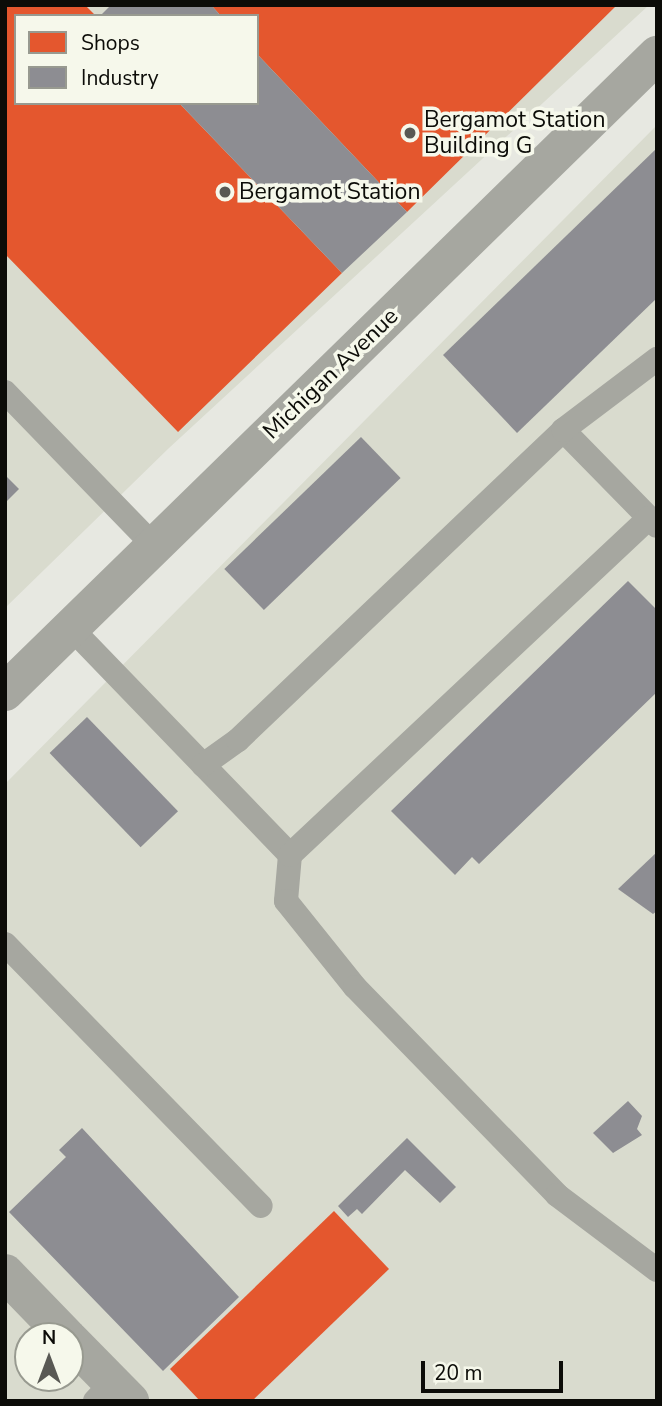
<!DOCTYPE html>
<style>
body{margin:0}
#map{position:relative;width:662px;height:1406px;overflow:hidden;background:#e7e8e1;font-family:"Nunito Sans",sans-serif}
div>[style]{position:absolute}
.built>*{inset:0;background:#d9dbce}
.shops>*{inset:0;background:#e4572e}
.industry>*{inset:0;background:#8d8d92;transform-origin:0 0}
.service>*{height:24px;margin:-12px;padding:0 12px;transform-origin:12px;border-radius:12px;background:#a6a7a0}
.minor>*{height:38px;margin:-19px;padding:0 19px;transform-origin:19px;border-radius:19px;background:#a6a7a0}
.dots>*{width:19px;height:19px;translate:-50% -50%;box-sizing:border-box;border:4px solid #f6f8eb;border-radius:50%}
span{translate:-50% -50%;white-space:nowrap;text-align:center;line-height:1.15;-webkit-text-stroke:7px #f6f8eb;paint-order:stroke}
.poi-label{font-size:23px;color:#0c0c08}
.left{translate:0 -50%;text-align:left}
.street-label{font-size:23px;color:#0c0c08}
.frame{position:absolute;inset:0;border:7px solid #0c0c08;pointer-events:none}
.legend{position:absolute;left:14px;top:14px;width:245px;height:91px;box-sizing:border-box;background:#f6f8eb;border:2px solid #989a90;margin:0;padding:9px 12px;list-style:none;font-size:21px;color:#0c0c08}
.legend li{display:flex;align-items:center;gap:14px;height:35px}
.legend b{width:35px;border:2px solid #989a90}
.north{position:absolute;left:14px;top:1322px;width:70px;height:70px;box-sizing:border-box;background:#f6f8eb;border:2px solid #989a90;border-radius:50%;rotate:0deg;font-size:19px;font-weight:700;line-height:28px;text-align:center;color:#0c0c08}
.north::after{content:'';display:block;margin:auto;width:24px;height:32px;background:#595954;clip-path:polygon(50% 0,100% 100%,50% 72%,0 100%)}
.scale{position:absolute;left:421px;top:1361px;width:142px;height:32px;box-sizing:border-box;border:4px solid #0c0c08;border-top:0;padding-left:9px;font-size:21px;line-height:24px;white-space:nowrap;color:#0c0c08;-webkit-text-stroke:5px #f6f8eb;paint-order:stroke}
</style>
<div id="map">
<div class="built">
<i style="clip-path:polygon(evenodd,5px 5px,649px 5px,169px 448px,5px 608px,5px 5px,16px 16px,257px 16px,257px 103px,16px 103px,16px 16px)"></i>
<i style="clip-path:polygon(evenodd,657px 125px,657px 1401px,5px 1401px,5px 784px,657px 125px,28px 1336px,70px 1336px,70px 1378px,28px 1378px,28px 1336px)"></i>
</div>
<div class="shops">
<i style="clip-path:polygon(5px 5px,85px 5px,96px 16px,16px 16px,16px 103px,179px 103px,342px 273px,178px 432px,5px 254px)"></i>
<i style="clip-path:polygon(211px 5px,617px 5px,407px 212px,257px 54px,257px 16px,221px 16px)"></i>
<i style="clip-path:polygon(334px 1211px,389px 1269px,252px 1401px,200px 1401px,170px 1369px)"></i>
</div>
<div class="industry">
<i style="clip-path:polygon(111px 5px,211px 5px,221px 16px,100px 16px)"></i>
<i style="clip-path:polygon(257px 54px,407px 212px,342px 273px,179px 103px,257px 103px)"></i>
<i style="clip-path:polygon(657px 148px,657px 298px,517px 433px,443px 355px)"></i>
<i style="left:361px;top:437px;width:57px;height:190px;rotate:46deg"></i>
<i style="clip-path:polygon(5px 475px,19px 489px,5px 503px)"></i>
<i style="clip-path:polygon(628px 581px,657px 610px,657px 692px,479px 864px,472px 857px,455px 875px,391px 811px)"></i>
<i style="left:87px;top:717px;width:131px;height:52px;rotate:46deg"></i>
<i style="clip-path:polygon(657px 852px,657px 911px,653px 914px,618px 889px)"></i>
<i style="clip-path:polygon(628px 1101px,642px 1116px,637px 1129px,642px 1135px,613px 1153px,593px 1133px)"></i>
<i style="clip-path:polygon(82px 1128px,239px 1297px,163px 1371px,9px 1212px,66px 1157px,59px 1150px)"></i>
<i style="clip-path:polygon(407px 1138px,456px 1187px,440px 1203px,405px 1170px,362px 1214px,357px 1209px,348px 1217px,338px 1206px)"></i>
</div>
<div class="service">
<i style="left:5px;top:392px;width:216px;rotate:45.9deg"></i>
<i style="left:563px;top:430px;width:134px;rotate:45.6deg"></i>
<i style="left:71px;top:628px;width:315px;rotate:46deg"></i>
<i style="left:290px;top:855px;width:46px;rotate:95deg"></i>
<i style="left:286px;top:901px;width:110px;rotate:51.3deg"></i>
<i style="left:355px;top:987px;width:290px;rotate:45.8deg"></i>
<i style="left:557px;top:1195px;width:125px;rotate:36.9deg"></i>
<i style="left:203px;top:765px;width:43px;rotate:-35.5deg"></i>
<i style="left:238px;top:740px;width:449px;rotate:-43.6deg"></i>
<i style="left:563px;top:430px;width:118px;rotate:-37.1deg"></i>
<i style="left:290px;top:855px;width:492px;rotate:-43.2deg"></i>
<i style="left:5px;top:944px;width:366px;rotate:45.7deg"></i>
<i style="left:95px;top:1401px;width:25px;rotate:-47deg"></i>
</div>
<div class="minor">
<i style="left:5px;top:692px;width:912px;rotate:-44.33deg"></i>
<i style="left:5px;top:1273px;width:88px;rotate:45.9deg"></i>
<i style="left:70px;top:1340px;width:86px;rotate:45.5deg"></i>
</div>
<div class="dots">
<i style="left:410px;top:133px;background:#595954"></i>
<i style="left:225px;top:192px;background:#595954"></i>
</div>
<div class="poi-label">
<span class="left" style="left:424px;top:133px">Bergamot Station<br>Building G</span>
<span class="left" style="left:239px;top:192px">Bergamot Station</span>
</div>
<div class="street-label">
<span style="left:331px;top:374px;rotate:-44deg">Michigan Avenue</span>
</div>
<div class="frame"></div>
<ul class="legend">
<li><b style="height:19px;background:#e4572e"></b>Shops</li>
<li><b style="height:19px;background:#8d8d92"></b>Industry</li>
</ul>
<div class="north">N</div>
<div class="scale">20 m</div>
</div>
